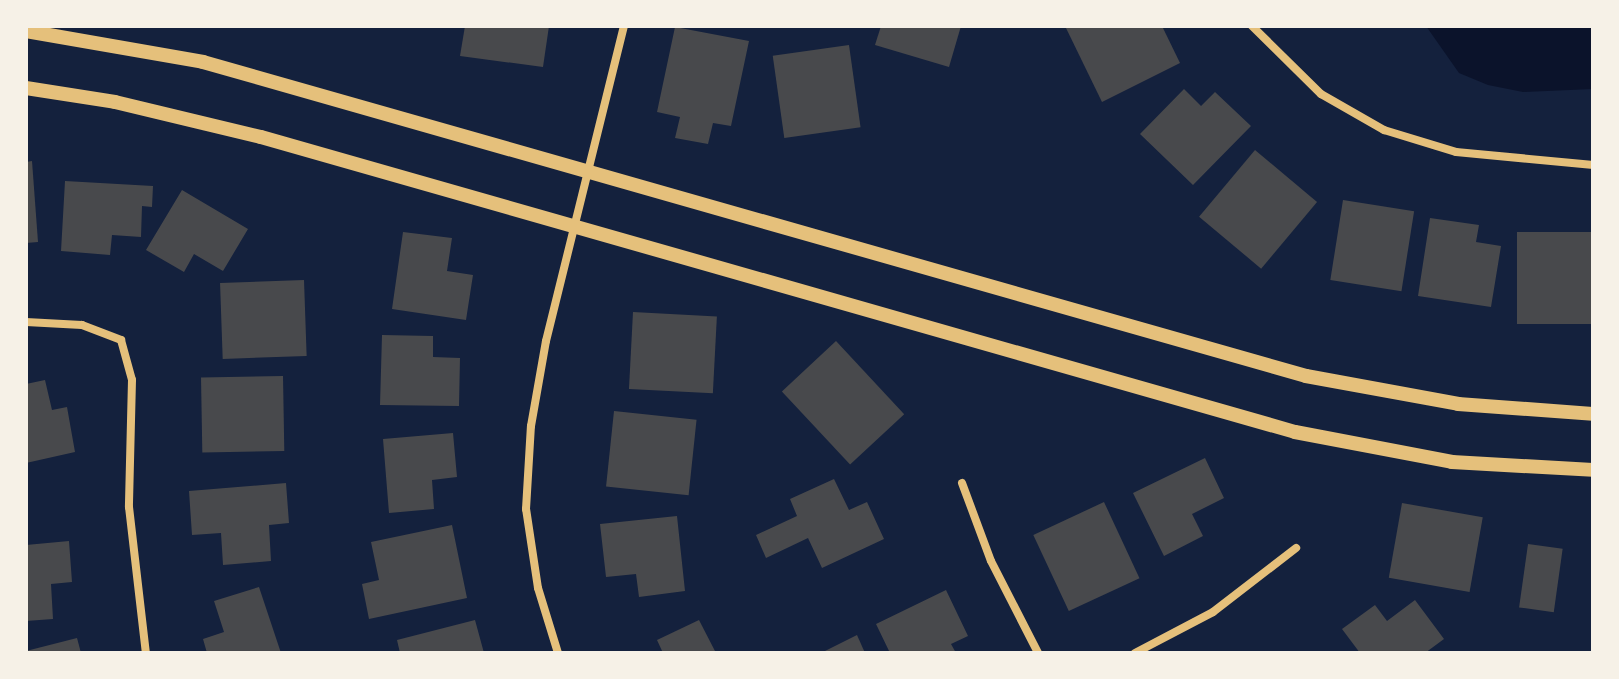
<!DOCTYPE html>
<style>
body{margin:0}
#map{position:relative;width:1619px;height:679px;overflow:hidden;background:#14213d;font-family:"Fira Sans",sans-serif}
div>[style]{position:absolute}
.water>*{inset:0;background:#0b132b}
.building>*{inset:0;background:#48494c;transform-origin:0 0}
.minor>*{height:8px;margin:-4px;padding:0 4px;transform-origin:4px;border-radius:4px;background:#e5c07b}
.tertiary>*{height:14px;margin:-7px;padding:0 7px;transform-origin:7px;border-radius:7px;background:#e5c07b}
span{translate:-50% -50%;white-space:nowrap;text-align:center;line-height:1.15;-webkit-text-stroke:7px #f6f1e7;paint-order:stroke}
.frame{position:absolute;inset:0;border:28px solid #f6f1e7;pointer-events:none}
</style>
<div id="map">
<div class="water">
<i style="clip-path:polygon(1426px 26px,1593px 26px,1593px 89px,1523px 92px,1488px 85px,1459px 73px)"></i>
</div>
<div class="building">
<i style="clip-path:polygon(465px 26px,549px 26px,543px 67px,460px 56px)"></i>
<i style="clip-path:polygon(881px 26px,961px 26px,949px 67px,875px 45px)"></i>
<i style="clip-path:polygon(1071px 26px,1162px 26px,1180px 63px,1102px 102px,1066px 28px)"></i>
<i style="clip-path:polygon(675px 27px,749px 41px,731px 126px,713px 123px,708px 144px,675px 138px,680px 117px,657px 112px)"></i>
<i style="left:849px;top:45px;width:83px;height:77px;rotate:82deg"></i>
<i style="clip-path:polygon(1184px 89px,1201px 106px,1215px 92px,1251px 126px,1193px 185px,1140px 134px)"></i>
<i style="left:1255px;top:150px;width:81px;height:87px;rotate:40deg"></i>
<i style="clip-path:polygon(32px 161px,38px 242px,26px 243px,26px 162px)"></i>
<i style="clip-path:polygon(65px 181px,153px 186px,152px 207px,142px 206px,141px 237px,112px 235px,110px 255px,61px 251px)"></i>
<i style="clip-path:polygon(182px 190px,248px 229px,223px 271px,194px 254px,184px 272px,146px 250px)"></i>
<i style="left:1343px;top:200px;width:72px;height:81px;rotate:9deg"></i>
<i style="clip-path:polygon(1430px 218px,1479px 225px,1476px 242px,1501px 246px,1491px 307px,1418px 296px)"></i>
<i style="clip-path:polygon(403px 232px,452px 238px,447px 271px,473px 275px,466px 320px,392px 309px)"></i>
<i style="left:1593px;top:232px;width:92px;height:76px;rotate:90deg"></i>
<i style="left:304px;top:280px;width:76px;height:84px;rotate:88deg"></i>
<i style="left:633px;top:312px;width:84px;height:77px;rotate:3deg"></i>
<i style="clip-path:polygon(382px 335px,433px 336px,433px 357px,460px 358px,459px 406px,380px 405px)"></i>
<i style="left:836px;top:341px;width:100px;height:74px;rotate:47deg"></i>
<i style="left:283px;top:376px;width:75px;height:82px;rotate:89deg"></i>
<i style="clip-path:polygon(45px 380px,52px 410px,67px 407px,75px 452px,26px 463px,26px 384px)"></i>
<i style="left:614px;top:411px;width:83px;height:76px;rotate:6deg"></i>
<i style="clip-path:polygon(453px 433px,457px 477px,432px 480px,434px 509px,389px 513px,383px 439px)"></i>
<i style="clip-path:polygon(1205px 458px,1224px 498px,1192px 514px,1203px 536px,1164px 556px,1133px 493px)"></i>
<i style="clip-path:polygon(834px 479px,849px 510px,867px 502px,884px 539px,822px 568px,808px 538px,766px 558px,756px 535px,797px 516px,790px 499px)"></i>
<i style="clip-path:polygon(286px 483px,289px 523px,269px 525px,271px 561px,223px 565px,221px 533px,192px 535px,189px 491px)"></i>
<i style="left:1104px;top:502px;width:84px;height:78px;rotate:65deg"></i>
<i style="left:1402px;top:503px;width:82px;height:76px;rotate:10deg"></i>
<i style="clip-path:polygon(677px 516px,685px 591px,639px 597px,636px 574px,606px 577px,600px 524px)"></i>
<i style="clip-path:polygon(452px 525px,467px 598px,369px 619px,362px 584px,379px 580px,371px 542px)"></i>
<i style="clip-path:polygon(69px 541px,72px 582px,51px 584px,53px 619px,26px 621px,26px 545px)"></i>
<i style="left:1528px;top:544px;width:35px;height:64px;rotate:8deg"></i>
<i style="clip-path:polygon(259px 587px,281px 653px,207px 653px,203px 639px,224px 632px,214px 601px)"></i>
<i style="clip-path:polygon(946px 590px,968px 636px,951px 644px,956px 653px,890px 653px,876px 624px)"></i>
<i style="clip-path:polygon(1415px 600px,1444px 639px,1425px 653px,1360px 653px,1342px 629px,1375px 605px,1387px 621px)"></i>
<i style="clip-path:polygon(475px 620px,484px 653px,400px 653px,397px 640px)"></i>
<i style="clip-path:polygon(699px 620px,716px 653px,663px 653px,657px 640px)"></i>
<i style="clip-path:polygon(857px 635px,865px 653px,821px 653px)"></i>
<i style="clip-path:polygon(77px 638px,81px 653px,26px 653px,26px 651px)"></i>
</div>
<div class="minor">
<i style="left:1252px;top:26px;width:97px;rotate:44.6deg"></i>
<i style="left:1321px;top:94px;width:73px;rotate:29.7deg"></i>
<i style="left:1384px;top:130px;width:75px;rotate:17deg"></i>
<i style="left:1456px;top:152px;width:138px;rotate:5.4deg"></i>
<i style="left:26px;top:322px;width:56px;rotate:3.1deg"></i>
<i style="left:82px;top:325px;width:42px;rotate:21deg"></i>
<i style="left:121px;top:340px;width:41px;rotate:74.6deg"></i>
<i style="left:132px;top:380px;width:127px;rotate:91.4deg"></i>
<i style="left:129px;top:507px;width:147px;rotate:83.4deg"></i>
<i style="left:962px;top:483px;width:83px;rotate:69.6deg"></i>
<i style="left:991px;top:561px;width:103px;rotate:62.9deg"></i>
<i style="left:558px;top:653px;width:68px;rotate:-107.1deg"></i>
<i style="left:538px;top:588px;width:80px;rotate:-98.6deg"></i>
<i style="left:526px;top:509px;width:83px;rotate:-86.6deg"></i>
<i style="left:531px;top:426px;width:86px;rotate:-80deg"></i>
<i style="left:546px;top:341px;width:325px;rotate:-76.1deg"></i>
<i style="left:1135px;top:653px;width:88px;rotate:-27.7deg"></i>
<i style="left:1213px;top:612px;width:105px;rotate:-37.6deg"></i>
</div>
<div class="tertiary">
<i style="left:26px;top:31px;width:180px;rotate:9.9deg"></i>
<i style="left:203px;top:62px;width:1147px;rotate:15.89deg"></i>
<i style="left:1306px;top:376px;width:155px;rotate:10.4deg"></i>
<i style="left:1458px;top:404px;width:135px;rotate:4.2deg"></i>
<i style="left:26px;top:88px;width:90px;rotate:8.9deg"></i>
<i style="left:115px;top:102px;width:150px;rotate:13.5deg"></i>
<i style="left:261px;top:137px;width:1075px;rotate:15.92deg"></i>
<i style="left:1295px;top:432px;width:160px;rotate:10.8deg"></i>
<i style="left:1452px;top:462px;width:141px;rotate:3.2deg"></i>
</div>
<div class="frame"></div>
</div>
